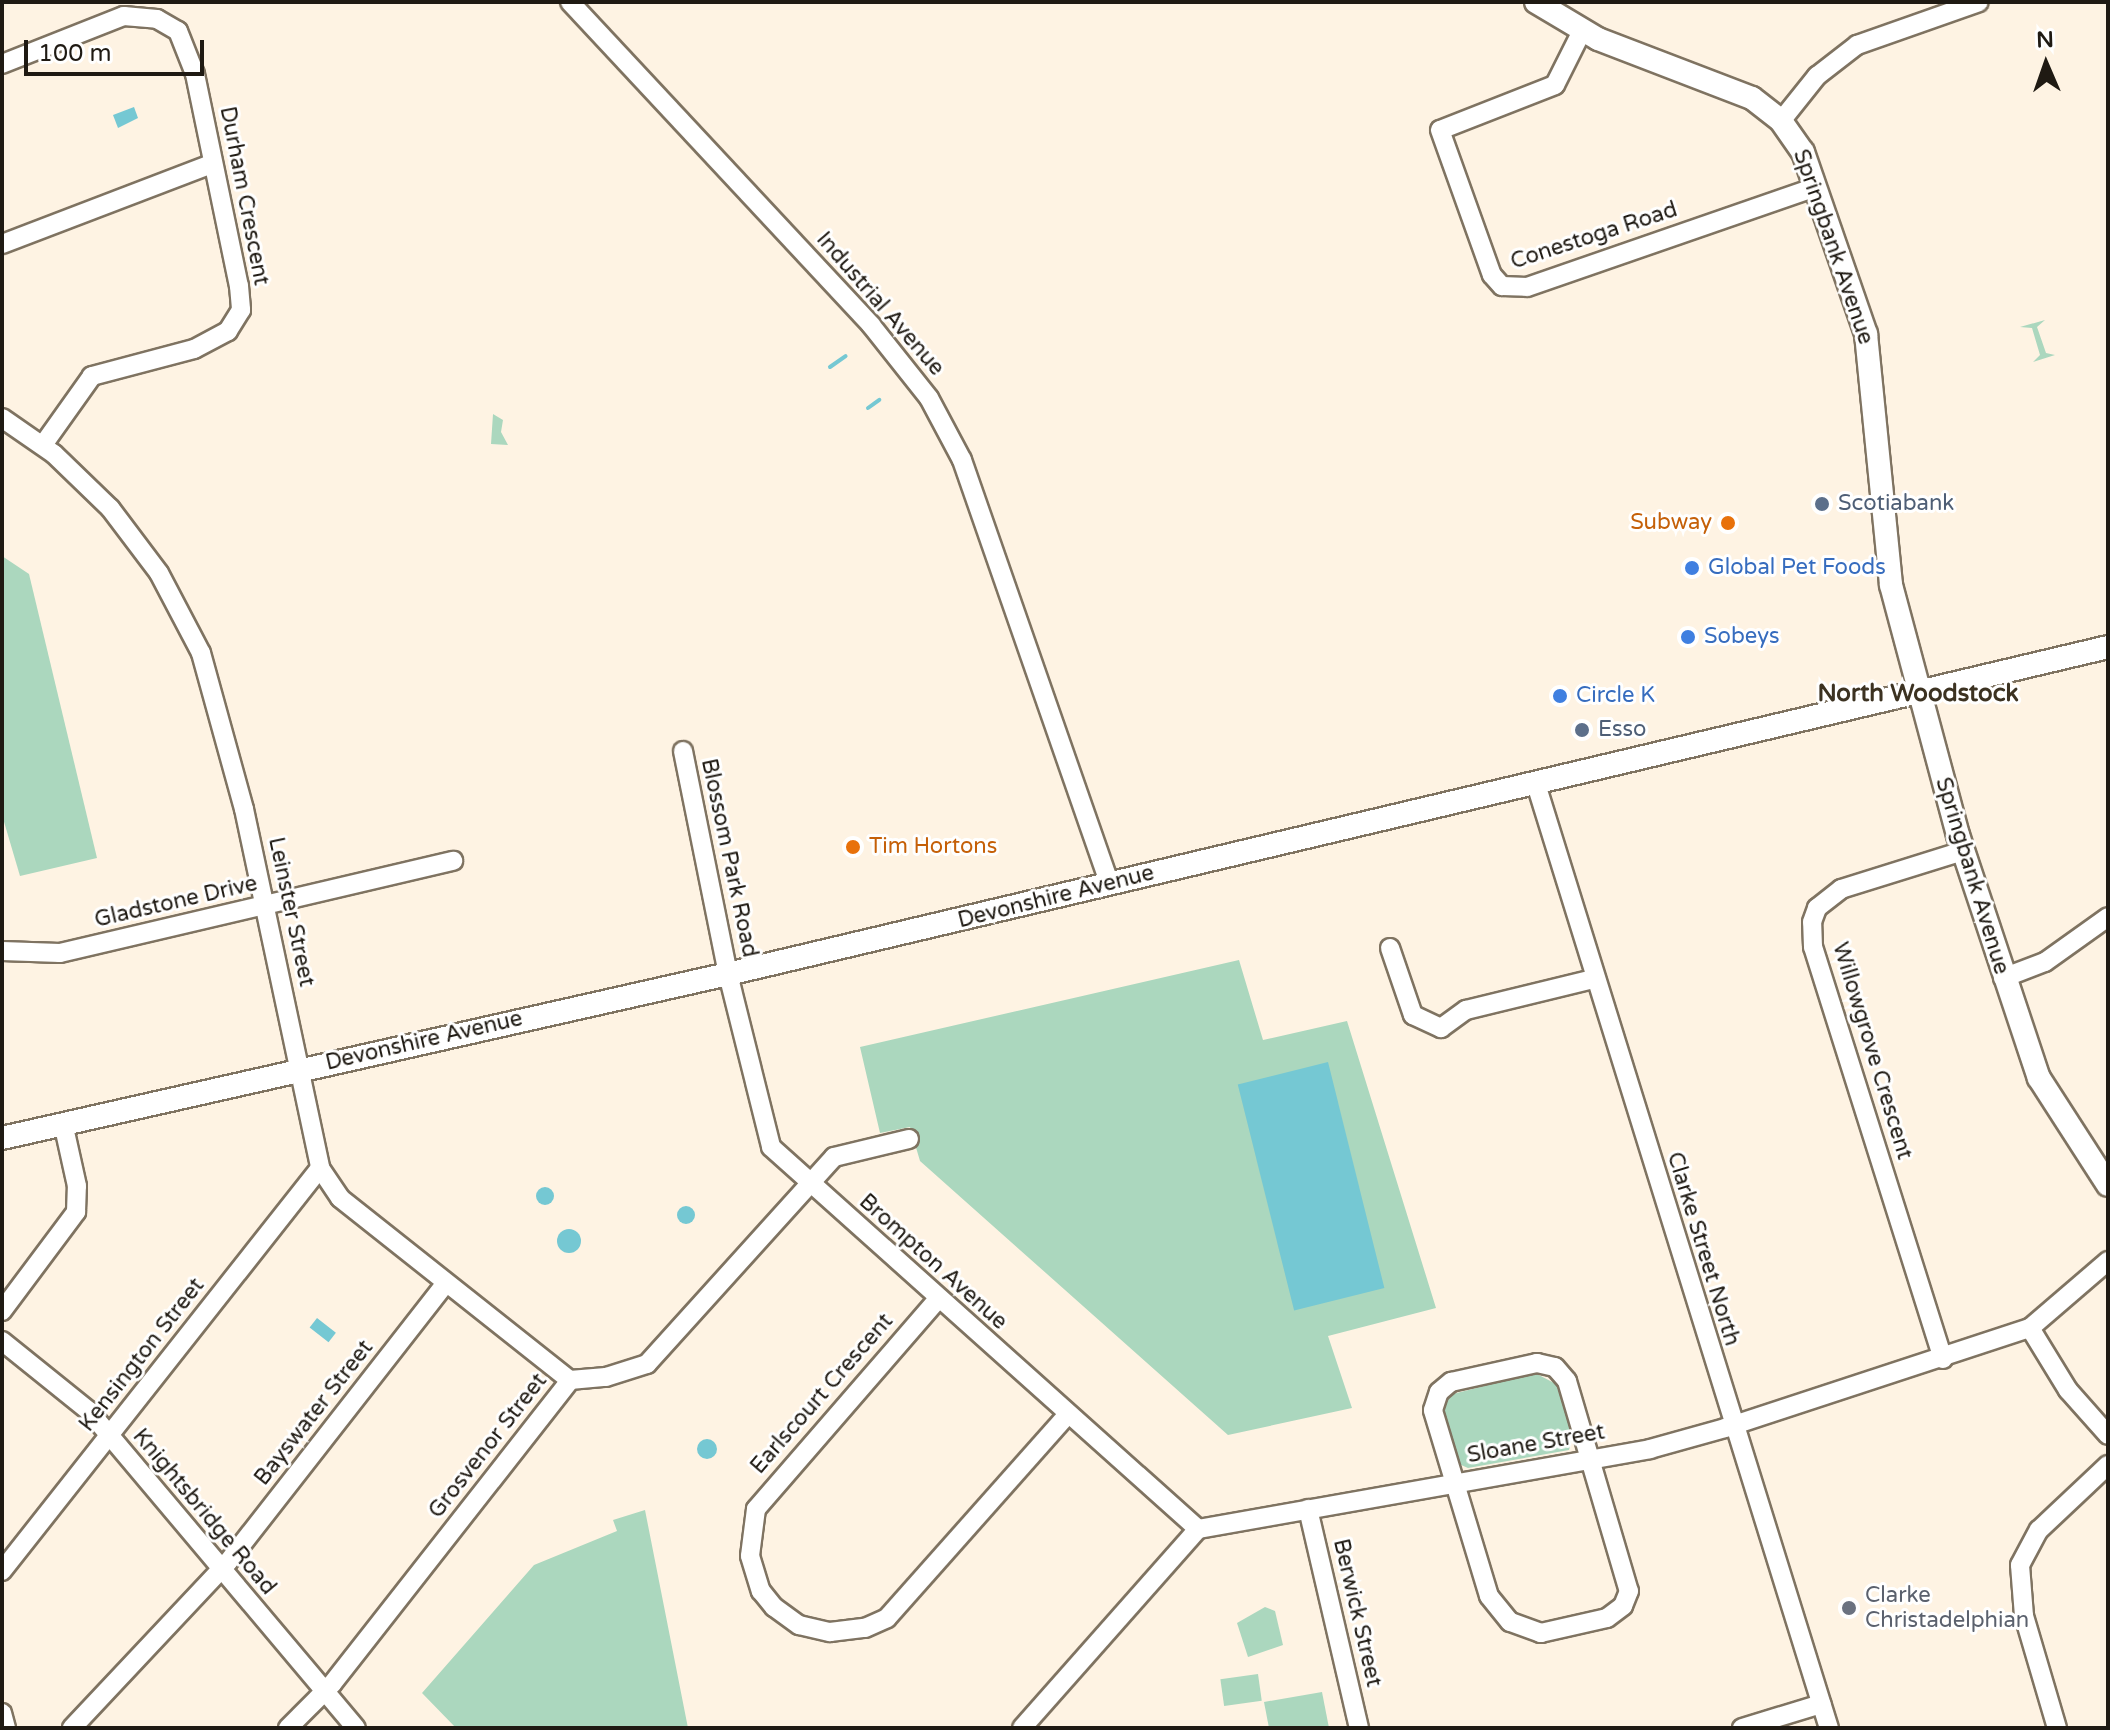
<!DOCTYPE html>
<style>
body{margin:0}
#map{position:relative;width:2110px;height:1730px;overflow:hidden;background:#fef3e3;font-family:"Varela Round",sans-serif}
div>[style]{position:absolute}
.green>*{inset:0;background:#abd7be;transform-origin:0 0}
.water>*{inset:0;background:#75c8d3;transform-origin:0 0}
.round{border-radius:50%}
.stream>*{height:4px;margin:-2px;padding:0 2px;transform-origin:2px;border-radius:2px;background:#75c8d3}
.roads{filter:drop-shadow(2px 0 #7f7361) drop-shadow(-2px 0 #7f7361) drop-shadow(0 2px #7f7361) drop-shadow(0 -2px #7f7361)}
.minor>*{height:18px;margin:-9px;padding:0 9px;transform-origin:9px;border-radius:9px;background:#fff}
.major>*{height:22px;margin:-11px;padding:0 11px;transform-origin:11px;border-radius:11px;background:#fff}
.dots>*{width:22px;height:22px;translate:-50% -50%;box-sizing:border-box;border:4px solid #fff;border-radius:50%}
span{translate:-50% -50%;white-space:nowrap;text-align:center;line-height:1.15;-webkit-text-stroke:6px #fff;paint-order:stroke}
.street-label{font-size:22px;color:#1f1a13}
.service-label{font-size:22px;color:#4e5e75}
.left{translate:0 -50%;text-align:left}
.food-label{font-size:22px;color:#c56008}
.right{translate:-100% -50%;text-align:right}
.shop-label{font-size:22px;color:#366cbe}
.worship-label{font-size:22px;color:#5b616d}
.neighbourhood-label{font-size:24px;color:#3c3221;font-weight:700}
.frame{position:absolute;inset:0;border:4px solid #1f1a13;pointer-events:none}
.north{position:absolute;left:2006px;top:24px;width:80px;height:80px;-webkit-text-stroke:6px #fff;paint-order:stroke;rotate:358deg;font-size:22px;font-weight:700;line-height:32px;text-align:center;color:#1f1a13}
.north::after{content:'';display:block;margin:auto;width:28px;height:36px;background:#1f1a13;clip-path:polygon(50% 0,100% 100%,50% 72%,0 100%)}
.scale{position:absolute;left:24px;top:40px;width:180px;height:36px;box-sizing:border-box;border:4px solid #1f1a13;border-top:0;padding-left:10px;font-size:24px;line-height:28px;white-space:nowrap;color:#1f1a13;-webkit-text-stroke:6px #fff;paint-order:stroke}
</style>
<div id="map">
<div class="green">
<i style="clip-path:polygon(2045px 320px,2037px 327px,2046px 353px,2055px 355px,2033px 362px,2040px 355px,2032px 328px,2020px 327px)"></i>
<i style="clip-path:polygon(493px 414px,503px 420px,501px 432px,508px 445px,491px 444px)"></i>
<i style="clip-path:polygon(2px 556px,29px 574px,97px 858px,20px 876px,2px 815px)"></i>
<i style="clip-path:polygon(1239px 960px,1263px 1040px,1347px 1021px,1436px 1308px,1328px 1336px,1352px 1408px,1228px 1435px,920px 1161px,910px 1127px,880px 1133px,860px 1047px)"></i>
<i style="clip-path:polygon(1535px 1373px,1556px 1384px,1573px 1435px,1569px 1450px,1468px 1468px,1459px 1464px,1442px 1414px,1449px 1395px)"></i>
<i style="clip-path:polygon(645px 1510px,688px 1728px,456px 1728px,422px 1693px,534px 1565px,617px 1531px,613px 1520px)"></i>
<i style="clip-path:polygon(1265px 1607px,1275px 1611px,1283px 1645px,1248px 1657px,1237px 1623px)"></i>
<i style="left:1258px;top:1674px;width:27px;height:38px;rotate:82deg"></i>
<i style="clip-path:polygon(1322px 1692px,1329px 1728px,1269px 1728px,1264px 1702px)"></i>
</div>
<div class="water">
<i style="clip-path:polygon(134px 107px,138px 118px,118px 128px,113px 115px)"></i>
<i style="left:1328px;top:1062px;width:233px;height:93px;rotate:76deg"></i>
<i class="round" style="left:536px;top:1187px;width:18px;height:18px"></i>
<i class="round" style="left:677px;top:1206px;width:18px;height:18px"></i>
<i class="round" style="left:557px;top:1229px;width:24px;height:24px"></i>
<i style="left:317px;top:1318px;width:24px;height:12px;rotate:38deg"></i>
<i class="round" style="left:697px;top:1439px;width:20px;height:20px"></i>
</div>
<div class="stream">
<i style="left:830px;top:367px;width:19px;rotate:-35deg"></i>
<i style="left:868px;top:408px;width:14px;rotate:-36deg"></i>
</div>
<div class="roads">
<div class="minor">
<i style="left:570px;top:2px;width:442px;rotate:47deg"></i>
<i style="left:871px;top:325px;width:93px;rotate:51.5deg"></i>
<i style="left:929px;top:398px;width:70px;rotate:62deg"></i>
<i style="left:962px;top:460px;width:449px;rotate:70.8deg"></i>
<i style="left:1582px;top:31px;width:60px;rotate:116.6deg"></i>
<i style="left:1555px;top:85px;width:123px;rotate:158.6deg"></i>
<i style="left:1440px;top:130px;width:154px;rotate:70.3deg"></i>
<i style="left:1492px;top:275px;width:15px;rotate:48deg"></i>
<i style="left:1502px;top:286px;width:25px;rotate:2deg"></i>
<i style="left:1527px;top:287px;width:306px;rotate:-19.1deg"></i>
<i style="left:2px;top:64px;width:131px;rotate:-21.5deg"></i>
<i style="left:124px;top:16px;width:33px;rotate:5deg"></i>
<i style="left:157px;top:19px;width:24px;rotate:30deg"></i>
<i style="left:178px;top:31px;width:46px;rotate:68.4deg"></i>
<i style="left:195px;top:74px;width:217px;rotate:78.3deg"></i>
<i style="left:239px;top:286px;width:24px;rotate:85deg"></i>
<i style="left:241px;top:310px;width:25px;rotate:122deg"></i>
<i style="left:228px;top:331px;width:38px;rotate:152deg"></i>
<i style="left:194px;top:349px;width:106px;rotate:165.2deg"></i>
<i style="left:92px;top:376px;width:85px;rotate:125.4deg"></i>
<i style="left:1781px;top:121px;width:58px;rotate:-51.3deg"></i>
<i style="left:1817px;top:76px;width:51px;rotate:-37.8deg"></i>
<i style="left:1857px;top:45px;width:129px;rotate:-19.4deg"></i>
<i style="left:2px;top:244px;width:225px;rotate:-20.9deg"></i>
<i style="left:2px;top:418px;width:63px;rotate:34.7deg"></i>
<i style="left:54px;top:454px;width:78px;rotate:44deg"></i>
<i style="left:110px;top:508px;width:81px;rotate:53deg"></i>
<i style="left:159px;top:573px;width:90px;rotate:62.3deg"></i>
<i style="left:201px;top:653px;width:162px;rotate:74.6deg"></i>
<i style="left:244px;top:809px;width:367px;rotate:78deg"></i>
<i style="left:320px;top:1168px;width:36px;rotate:56deg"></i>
<i style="left:340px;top:1198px;width:293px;rotate:38.4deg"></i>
<i style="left:683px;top:751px;width:227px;rotate:78.6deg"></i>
<i style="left:728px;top:974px;width:178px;rotate:76deg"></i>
<i style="left:771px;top:1147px;width:573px;rotate:41.82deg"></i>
<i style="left:1536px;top:784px;width:988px;rotate:72.76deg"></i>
<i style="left:1390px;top:948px;width:71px;rotate:71.1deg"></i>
<i style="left:1413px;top:1015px;width:31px;rotate:25deg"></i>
<i style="left:1441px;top:1028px;width:31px;rotate:-36deg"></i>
<i style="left:1466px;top:1010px;width:131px;rotate:-13.7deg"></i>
<i style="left:2px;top:951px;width:58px;rotate:2deg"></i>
<i style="left:60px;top:953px;width:404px;rotate:-13.2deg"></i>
<i style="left:2003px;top:978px;width:45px;rotate:-20.9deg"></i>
<i style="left:2045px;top:962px;width:77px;rotate:-35.5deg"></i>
<i style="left:938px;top:1299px;width:278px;rotate:130.9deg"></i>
<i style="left:756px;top:1509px;width:47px;rotate:97.3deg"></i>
<i style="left:750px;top:1556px;width:37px;rotate:73deg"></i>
<i style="left:761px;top:1591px;width:21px;rotate:51deg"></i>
<i style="left:774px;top:1607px;width:31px;rotate:36deg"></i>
<i style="left:799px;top:1625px;width:32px;rotate:13deg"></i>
<i style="left:830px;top:1632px;width:35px;rotate:-7deg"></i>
<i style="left:865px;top:1628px;width:24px;rotate:-24deg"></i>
<i style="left:887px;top:1618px;width:271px;rotate:-48.4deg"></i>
<i style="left:2px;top:1311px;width:124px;rotate:-53.2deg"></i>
<i style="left:76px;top:1212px;width:26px;rotate:-88deg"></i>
<i style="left:77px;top:1186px;width:65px;rotate:-102.5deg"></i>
<i style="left:2030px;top:1328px;width:73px;rotate:58.5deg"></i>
<i style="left:2068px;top:1390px;width:60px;rotate:48.4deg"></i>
<i style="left:2px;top:1341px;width:112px;rotate:38.8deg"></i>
<i style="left:89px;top:1411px;width:414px;rotate:49.9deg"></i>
<i style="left:1943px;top:1359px;width:432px;rotate:-107.5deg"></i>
<i style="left:1813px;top:947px;width:25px;rotate:-92deg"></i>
<i style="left:1812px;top:922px;width:15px;rotate:-70deg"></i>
<i style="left:1817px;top:908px;width:31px;rotate:-38deg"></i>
<i style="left:1841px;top:889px;width:128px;rotate:-17.3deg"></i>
<i style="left:1537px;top:1363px;width:18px;rotate:13deg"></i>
<i style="left:1555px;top:1367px;width:18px;rotate:49deg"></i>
<i style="left:1567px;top:1381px;width:219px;rotate:73.6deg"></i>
<i style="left:1629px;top:1591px;width:16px;rotate:112deg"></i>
<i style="left:1623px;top:1606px;width:20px;rotate:143deg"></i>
<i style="left:1607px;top:1618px;width:68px;rotate:167.2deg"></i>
<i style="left:1541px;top:1633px;width:33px;rotate:-160deg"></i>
<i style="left:1510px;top:1622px;width:33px;rotate:-129deg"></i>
<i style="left:1489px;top:1596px;width:194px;rotate:-106.8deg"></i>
<i style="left:1433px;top:1410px;width:19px;rotate:-72deg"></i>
<i style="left:1439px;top:1392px;width:16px;rotate:-40deg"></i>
<i style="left:1451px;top:1382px;width:88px;rotate:-12.5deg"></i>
<i style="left:570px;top:1380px;width:36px;rotate:-5deg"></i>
<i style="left:606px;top:1377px;width:43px;rotate:-17.6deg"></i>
<i style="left:647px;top:1364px;width:279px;rotate:-47.9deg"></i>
<i style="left:834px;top:1157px;width:77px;rotate:-13.5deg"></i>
<i style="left:1308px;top:1509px;width:225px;rotate:76.9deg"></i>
<i style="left:2px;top:1571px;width:513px;rotate:-51.72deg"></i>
<i style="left:2px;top:1713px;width:16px;rotate:75deg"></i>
<i style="left:72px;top:1728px;width:228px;rotate:-46.8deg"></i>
<i style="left:228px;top:1562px;width:353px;rotate:-52deg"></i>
<i style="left:288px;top:1728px;width:62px;rotate:-45deg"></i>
<i style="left:332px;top:1684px;width:386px;rotate:-51.9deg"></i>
<i style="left:1022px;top:1728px;width:266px;rotate:-48.5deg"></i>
<i style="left:1198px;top:1529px;width:459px;rotate:-10deg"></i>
<i style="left:1650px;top:1449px;width:78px;rotate:-15.6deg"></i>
<i style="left:1725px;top:1428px;width:321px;rotate:-18.2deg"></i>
<i style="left:2030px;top:1328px;width:103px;rotate:-40.7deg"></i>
<i style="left:1742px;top:1728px;width:83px;rotate:-16.9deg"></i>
<i style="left:2057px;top:1728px;width:117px;rotate:-106.4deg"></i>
<i style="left:2024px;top:1616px;width:51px;rotate:-94.5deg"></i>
<i style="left:2020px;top:1565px;width:40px;rotate:-62deg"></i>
<i style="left:2039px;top:1530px;width:95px;rotate:-43.3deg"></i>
</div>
<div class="major">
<i style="left:1536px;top:2px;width:72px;rotate:30.8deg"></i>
<i style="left:1598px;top:39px;width:165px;rotate:21deg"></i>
<i style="left:1752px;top:98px;width:37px;rotate:38deg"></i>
<i style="left:1781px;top:121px;width:38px;rotate:55deg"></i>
<i style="left:1803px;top:152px;width:193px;rotate:70.9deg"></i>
<i style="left:1866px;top:334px;width:252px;rotate:84.3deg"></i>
<i style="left:1891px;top:585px;width:259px;rotate:75deg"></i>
<i style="left:1958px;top:835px;width:256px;rotate:71.6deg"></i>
<i style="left:2039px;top:1078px;width:127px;rotate:57.2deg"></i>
<i style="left:2px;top:1138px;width:744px;rotate:-12.73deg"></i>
<i style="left:728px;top:974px;width:1418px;rotate:-13.33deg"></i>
</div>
</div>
<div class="dots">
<i style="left:1822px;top:504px;background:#5c6f8a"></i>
<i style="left:1728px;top:523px;background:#e8710a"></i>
<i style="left:1692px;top:568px;background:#3f7fe0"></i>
<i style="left:1688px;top:637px;background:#3f7fe0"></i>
<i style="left:1560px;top:696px;background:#3f7fe0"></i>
<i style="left:1582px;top:730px;background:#5c6f8a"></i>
<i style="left:853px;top:847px;background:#e8710a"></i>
<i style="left:1849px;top:1608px;background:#6b7280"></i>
</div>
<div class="street-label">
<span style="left:244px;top:196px;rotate:79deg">Durham Crescent</span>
<span style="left:1594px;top:236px;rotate:-18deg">Conestoga Road</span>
<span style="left:1833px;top:247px;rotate:71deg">Springbank Avenue</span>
<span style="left:880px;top:304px;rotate:49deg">Industrial Avenue</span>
<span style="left:729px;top:858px;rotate:78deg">Blossom Park Road</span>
<span style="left:1972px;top:876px;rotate:73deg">Springbank Avenue</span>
<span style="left:1056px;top:897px;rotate:-14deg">Devonshire Avenue</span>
<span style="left:176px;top:902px;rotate:-13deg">Gladstone Drive</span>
<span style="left:291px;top:912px;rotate:78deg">Leinster Street</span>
<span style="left:424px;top:1041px;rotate:-13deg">Devonshire Avenue</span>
<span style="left:1872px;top:1051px;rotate:73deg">Willowgrove Crescent</span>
<span style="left:1703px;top:1249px;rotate:73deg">Clarke Street North</span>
<span style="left:933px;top:1262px;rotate:42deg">Brompton Avenue</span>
<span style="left:142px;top:1355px;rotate:-52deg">Kensington Street</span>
<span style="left:822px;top:1394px;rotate:-49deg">Earlscourt Crescent</span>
<span style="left:314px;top:1413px;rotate:-52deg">Bayswater Street</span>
<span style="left:1536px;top:1444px;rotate:-10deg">Sloane Street</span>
<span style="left:488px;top:1446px;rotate:-52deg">Grosvenor Street</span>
<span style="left:204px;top:1512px;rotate:50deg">Knightsbridge Road</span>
<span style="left:1357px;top:1613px;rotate:77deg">Berwick Street</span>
</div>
<div class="service-label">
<span class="left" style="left:1838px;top:504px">Scotiabank</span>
<span class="left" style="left:1598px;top:730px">Esso</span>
</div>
<div class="food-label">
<span class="right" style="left:1712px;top:523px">Subway</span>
<span class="left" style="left:869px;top:847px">Tim Hortons</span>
</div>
<div class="shop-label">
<span class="left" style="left:1708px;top:568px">Global Pet Foods</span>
<span class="left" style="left:1704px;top:637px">Sobeys</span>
<span class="left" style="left:1576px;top:696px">Circle K</span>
</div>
<div class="worship-label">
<span class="left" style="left:1865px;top:1608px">Clarke<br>Christadelphian</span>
</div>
<div class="neighbourhood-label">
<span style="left:1918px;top:694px">North Woodstock</span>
</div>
<div class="frame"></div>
<div class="north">N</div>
<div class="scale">100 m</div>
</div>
